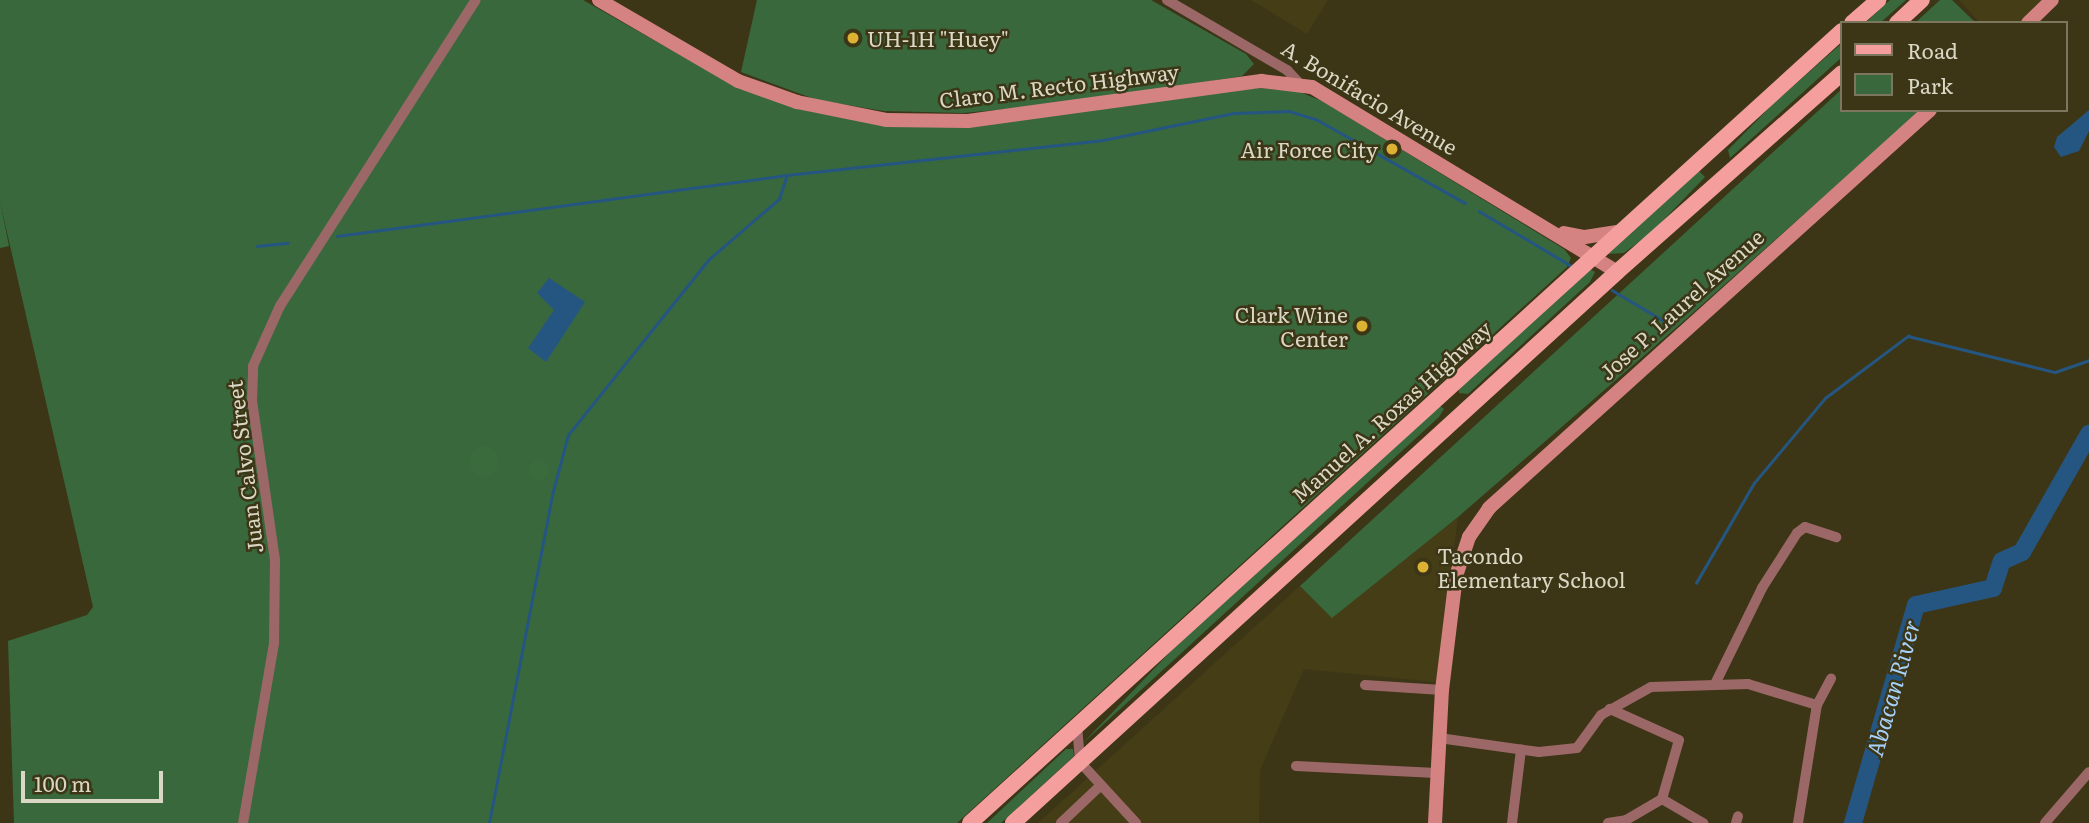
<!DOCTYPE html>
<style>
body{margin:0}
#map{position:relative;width:2089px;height:823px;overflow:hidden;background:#3c3617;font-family:Literata,serif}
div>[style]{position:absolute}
.built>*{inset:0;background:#453d16}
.green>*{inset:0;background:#39683d}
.forest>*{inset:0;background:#396b3d}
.round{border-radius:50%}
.water>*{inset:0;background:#255682}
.stream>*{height:2.5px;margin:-1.25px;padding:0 1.25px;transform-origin:1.25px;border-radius:1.25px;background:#255682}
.river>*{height:18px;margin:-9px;padding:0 9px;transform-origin:9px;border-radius:9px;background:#255682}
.street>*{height:10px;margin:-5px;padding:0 5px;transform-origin:5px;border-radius:5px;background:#9c6867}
.secondary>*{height:14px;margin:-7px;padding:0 7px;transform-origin:7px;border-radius:7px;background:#d58382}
.primary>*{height:16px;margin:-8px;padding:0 8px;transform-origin:8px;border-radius:8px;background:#f49f9d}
.dots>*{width:19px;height:19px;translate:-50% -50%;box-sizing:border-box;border:4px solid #3c3617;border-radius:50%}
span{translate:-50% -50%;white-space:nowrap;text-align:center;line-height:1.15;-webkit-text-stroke:5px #3c3617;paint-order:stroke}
.poi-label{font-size:21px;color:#dad7c5}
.left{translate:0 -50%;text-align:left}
.right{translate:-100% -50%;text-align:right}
.street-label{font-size:21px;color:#dad7c5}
.water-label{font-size:23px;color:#a8d1fa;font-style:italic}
.legend{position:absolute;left:1840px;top:21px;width:228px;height:91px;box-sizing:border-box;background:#3c3617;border:2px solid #7b765d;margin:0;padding:9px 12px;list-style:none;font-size:21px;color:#dad7c5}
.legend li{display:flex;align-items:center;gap:14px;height:35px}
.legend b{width:35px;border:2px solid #7b765d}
.scale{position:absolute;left:21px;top:771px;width:142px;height:32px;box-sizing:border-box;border:4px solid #dad7c5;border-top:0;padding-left:9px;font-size:21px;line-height:24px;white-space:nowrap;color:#dad7c5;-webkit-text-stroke:5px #3c3617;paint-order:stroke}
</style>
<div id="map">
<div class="built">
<i style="clip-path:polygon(1251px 0,1328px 0,1307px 34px)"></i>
<i style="clip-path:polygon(1959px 0,2045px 0,2022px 23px,1980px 23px)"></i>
<i style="clip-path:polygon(1458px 517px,1436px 682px,1304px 669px,1260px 770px,1259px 823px,1038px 823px,1300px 586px,1332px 617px)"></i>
</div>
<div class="green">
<i style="clip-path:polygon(0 0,583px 0,731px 84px,808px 111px,910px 127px,1259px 88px,1297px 91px,1322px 101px,1564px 249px,1571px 258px,1567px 267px,957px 823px,14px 823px,8px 641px,87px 615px,93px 607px,0 202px)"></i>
<i style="clip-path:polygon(757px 0,1151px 0,1246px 54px,1254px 64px,1242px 76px,1072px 103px,963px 113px,884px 111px,817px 100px,741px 72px)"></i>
<i style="clip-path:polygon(1890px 0,1906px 0,1880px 23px,1865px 23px)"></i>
<i style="clip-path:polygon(1940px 0,1952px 0,1976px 23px,1915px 23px)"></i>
<i style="clip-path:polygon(1842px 43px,1842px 57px,1730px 158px,1728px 150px,1773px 104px)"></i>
<i style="clip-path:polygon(1842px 89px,1842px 110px,1921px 110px,1677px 327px,1458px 517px,1332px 618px,1300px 586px)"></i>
<i style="clip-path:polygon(1699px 171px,1705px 177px,1652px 232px,1624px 253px,1608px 254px)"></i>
<i style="clip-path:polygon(1590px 269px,1595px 272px,1590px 282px,1468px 394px,1459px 393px,1459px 387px)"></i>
<i style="clip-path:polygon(1440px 406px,1444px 409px,1439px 417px,1082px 744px,1175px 647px)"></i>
<i style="clip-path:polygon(1066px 749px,1073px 749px,1074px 756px,1001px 823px,987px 823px)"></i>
</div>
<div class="forest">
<i style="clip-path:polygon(0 201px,9px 246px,0 248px)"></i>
<i class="round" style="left:469px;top:446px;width:30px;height:30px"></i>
<i class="round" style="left:529px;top:460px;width:20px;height:20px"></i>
</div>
<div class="water">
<i style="clip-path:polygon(2089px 110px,2089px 131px,2079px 151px,2061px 157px,2054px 147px,2057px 137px)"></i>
<i style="clip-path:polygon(549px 278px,585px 302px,546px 362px,528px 348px,554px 310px,537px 293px)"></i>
</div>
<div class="stream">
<i style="left:1479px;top:211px;width:106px;rotate:30.7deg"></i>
<i style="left:337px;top:236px;width:454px;rotate:-7.7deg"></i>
<i style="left:257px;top:246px;width:31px;rotate:-6deg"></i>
<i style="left:1612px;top:290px;width:69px;rotate:30.7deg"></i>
<i style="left:1696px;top:583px;width:116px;rotate:-59.9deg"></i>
<i style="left:1754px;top:483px;width:111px;rotate:-50.1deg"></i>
<i style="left:1825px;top:398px;width:104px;rotate:-36.8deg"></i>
<i style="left:1908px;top:336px;width:151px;rotate:13.8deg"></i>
<i style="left:2055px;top:372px;width:36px;rotate:-19deg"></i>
<i style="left:489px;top:823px;width:338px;rotate:-79.1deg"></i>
<i style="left:553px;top:491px;width:58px;rotate:-75deg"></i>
<i style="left:568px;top:435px;width:224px;rotate:-51.3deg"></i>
<i style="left:708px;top:260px;width:94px;rotate:-40.7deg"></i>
<i style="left:779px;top:199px;width:25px;rotate:-72deg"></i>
<i style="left:787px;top:175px;width:318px;rotate:-6.3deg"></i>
<i style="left:1103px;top:140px;width:133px;rotate:-11.7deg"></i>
<i style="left:1233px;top:113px;width:56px;rotate:-2deg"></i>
<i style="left:1289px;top:111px;width:28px;rotate:17deg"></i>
<i style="left:1316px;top:119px;width:171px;rotate:29.4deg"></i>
</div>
<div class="river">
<i style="left:1853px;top:823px;width:227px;rotate:-73.9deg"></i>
<i style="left:1916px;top:605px;width:79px;rotate:-12.4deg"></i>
<i style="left:1993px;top:588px;width:28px;rotate:-72deg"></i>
<i style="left:2002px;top:561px;width:22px;rotate:-24deg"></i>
<i style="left:2022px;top:552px;width:136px;rotate:-60.4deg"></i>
</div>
<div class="street">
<i style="left:1167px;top:0;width:139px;rotate:30.3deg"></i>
<i style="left:1287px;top:70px;width:19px;rotate:47deg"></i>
<i style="left:1716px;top:682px;width:105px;rotate:-63.9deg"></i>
<i style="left:1762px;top:588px;width:65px;rotate:-57.5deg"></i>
<i style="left:1797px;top:533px;width:10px;rotate:-37deg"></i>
<i style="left:1805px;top:527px;width:33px;rotate:18deg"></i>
<i style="left:1365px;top:685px;width:77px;rotate:3.7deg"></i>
<i style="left:1077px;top:726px;width:36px;rotate:85deg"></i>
<i style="left:1080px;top:762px;width:83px;rotate:47.4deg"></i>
<i style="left:1439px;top:738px;width:101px;rotate:8deg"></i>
<i style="left:1539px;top:752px;width:38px;rotate:-6deg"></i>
<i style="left:1577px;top:748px;width:41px;rotate:-54deg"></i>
<i style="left:1601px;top:715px;width:57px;rotate:-29.2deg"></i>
<i style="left:1651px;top:687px;width:97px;rotate:-1.8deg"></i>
<i style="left:1748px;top:684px;width:72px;rotate:16.9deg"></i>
<i style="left:1296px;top:766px;width:140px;rotate:2.9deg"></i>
<i style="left:1662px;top:799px;width:48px;rotate:30.3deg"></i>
<i style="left:243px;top:823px;width:183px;rotate:-80.2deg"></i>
<i style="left:274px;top:643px;width:83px;rotate:-89.3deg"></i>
<i style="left:275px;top:560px;width:161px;rotate:-98.2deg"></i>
<i style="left:252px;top:401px;width:35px;rotate:-88deg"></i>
<i style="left:253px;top:366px;width:66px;rotate:-65.8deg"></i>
<i style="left:280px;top:306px;width:363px;rotate:-57.4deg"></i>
<i style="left:1061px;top:823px;width:55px;rotate:-43.5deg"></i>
<i style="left:1512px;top:823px;width:74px;rotate:-83deg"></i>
<i style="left:1608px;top:823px;width:18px;rotate:-9deg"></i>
<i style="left:1626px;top:820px;width:42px;rotate:-30.3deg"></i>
<i style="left:1662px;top:799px;width:61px;rotate:-73.9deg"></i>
<i style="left:1679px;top:740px;width:76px;rotate:-155.8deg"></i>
<i style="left:1736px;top:823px;width:7px;rotate:-74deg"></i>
<i style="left:1798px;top:823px;width:120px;rotate:-80.9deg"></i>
<i style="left:1817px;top:705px;width:30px;rotate:-62deg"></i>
<i style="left:2045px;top:823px;width:67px;rotate:-49.2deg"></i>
</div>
<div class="secondary">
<i style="left:599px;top:0;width:161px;rotate:30.2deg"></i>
<i style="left:738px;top:81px;width:63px;rotate:19.6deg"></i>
<i style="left:797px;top:102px;width:92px;rotate:11.3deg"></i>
<i style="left:887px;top:120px;width:81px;rotate:0.7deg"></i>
<i style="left:968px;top:121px;width:296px;rotate:-7.8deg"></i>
<i style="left:1261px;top:81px;width:51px;rotate:6.7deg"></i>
<i style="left:1312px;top:87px;width:357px;rotate:31.2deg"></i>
<i style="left:2028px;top:23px;width:33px;rotate:-44deg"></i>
<i style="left:1564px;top:233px;width:21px;rotate:11deg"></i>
<i style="left:1585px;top:237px;width:36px;rotate:-9deg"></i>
<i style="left:1435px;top:823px;width:133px;rotate:-87deg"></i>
<i style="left:1442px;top:690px;width:115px;rotate:-83deg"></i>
<i style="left:1456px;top:576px;width:41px;rotate:-71.6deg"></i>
<i style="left:1469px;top:537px;width:35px;rotate:-55deg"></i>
<i style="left:1489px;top:508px;width:594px;rotate:-42.07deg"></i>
</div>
<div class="primary">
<i style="left:1852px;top:23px;width:35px;rotate:-41deg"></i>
<i style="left:1897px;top:23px;width:34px;rotate:-43deg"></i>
<i style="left:970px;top:823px;width:1178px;rotate:-42.25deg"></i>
<i style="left:1013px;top:823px;width:818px;rotate:-42.37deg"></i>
<i style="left:1617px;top:272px;width:300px;rotate:-41.5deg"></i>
</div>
<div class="dots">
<i style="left:853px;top:38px;background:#ddb133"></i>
<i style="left:1392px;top:149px;background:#ddb133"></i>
<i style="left:1362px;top:326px;background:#ddb133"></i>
<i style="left:1423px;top:567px;background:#ddb133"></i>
</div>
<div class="poi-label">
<span class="left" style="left:867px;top:38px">UH-1H "Huey"</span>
<span class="right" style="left:1378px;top:149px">Air Force City</span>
<span class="right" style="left:1348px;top:326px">Clark Wine<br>Center</span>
<span class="left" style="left:1437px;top:567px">Tacondo<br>Elementary School</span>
</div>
<div class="street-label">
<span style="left:1059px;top:85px;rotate:-7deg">Claro M. Recto Highway</span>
<span style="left:1370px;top:97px;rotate:31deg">A. Bonifacio Avenue</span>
<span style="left:1681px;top:304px;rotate:-42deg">Jose P. Laurel Avenue</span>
<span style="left:1391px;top:411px;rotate:-42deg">Manuel A. Roxas Highway</span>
<span style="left:244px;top:467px;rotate:-97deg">Juan Calvo Street</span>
</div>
<div class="water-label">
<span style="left:1892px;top:688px;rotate:-74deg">Abacan River</span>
</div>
<ul class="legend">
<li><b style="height:9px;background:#f49f9d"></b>Road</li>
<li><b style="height:19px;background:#39683d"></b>Park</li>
</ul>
<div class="scale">100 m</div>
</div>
